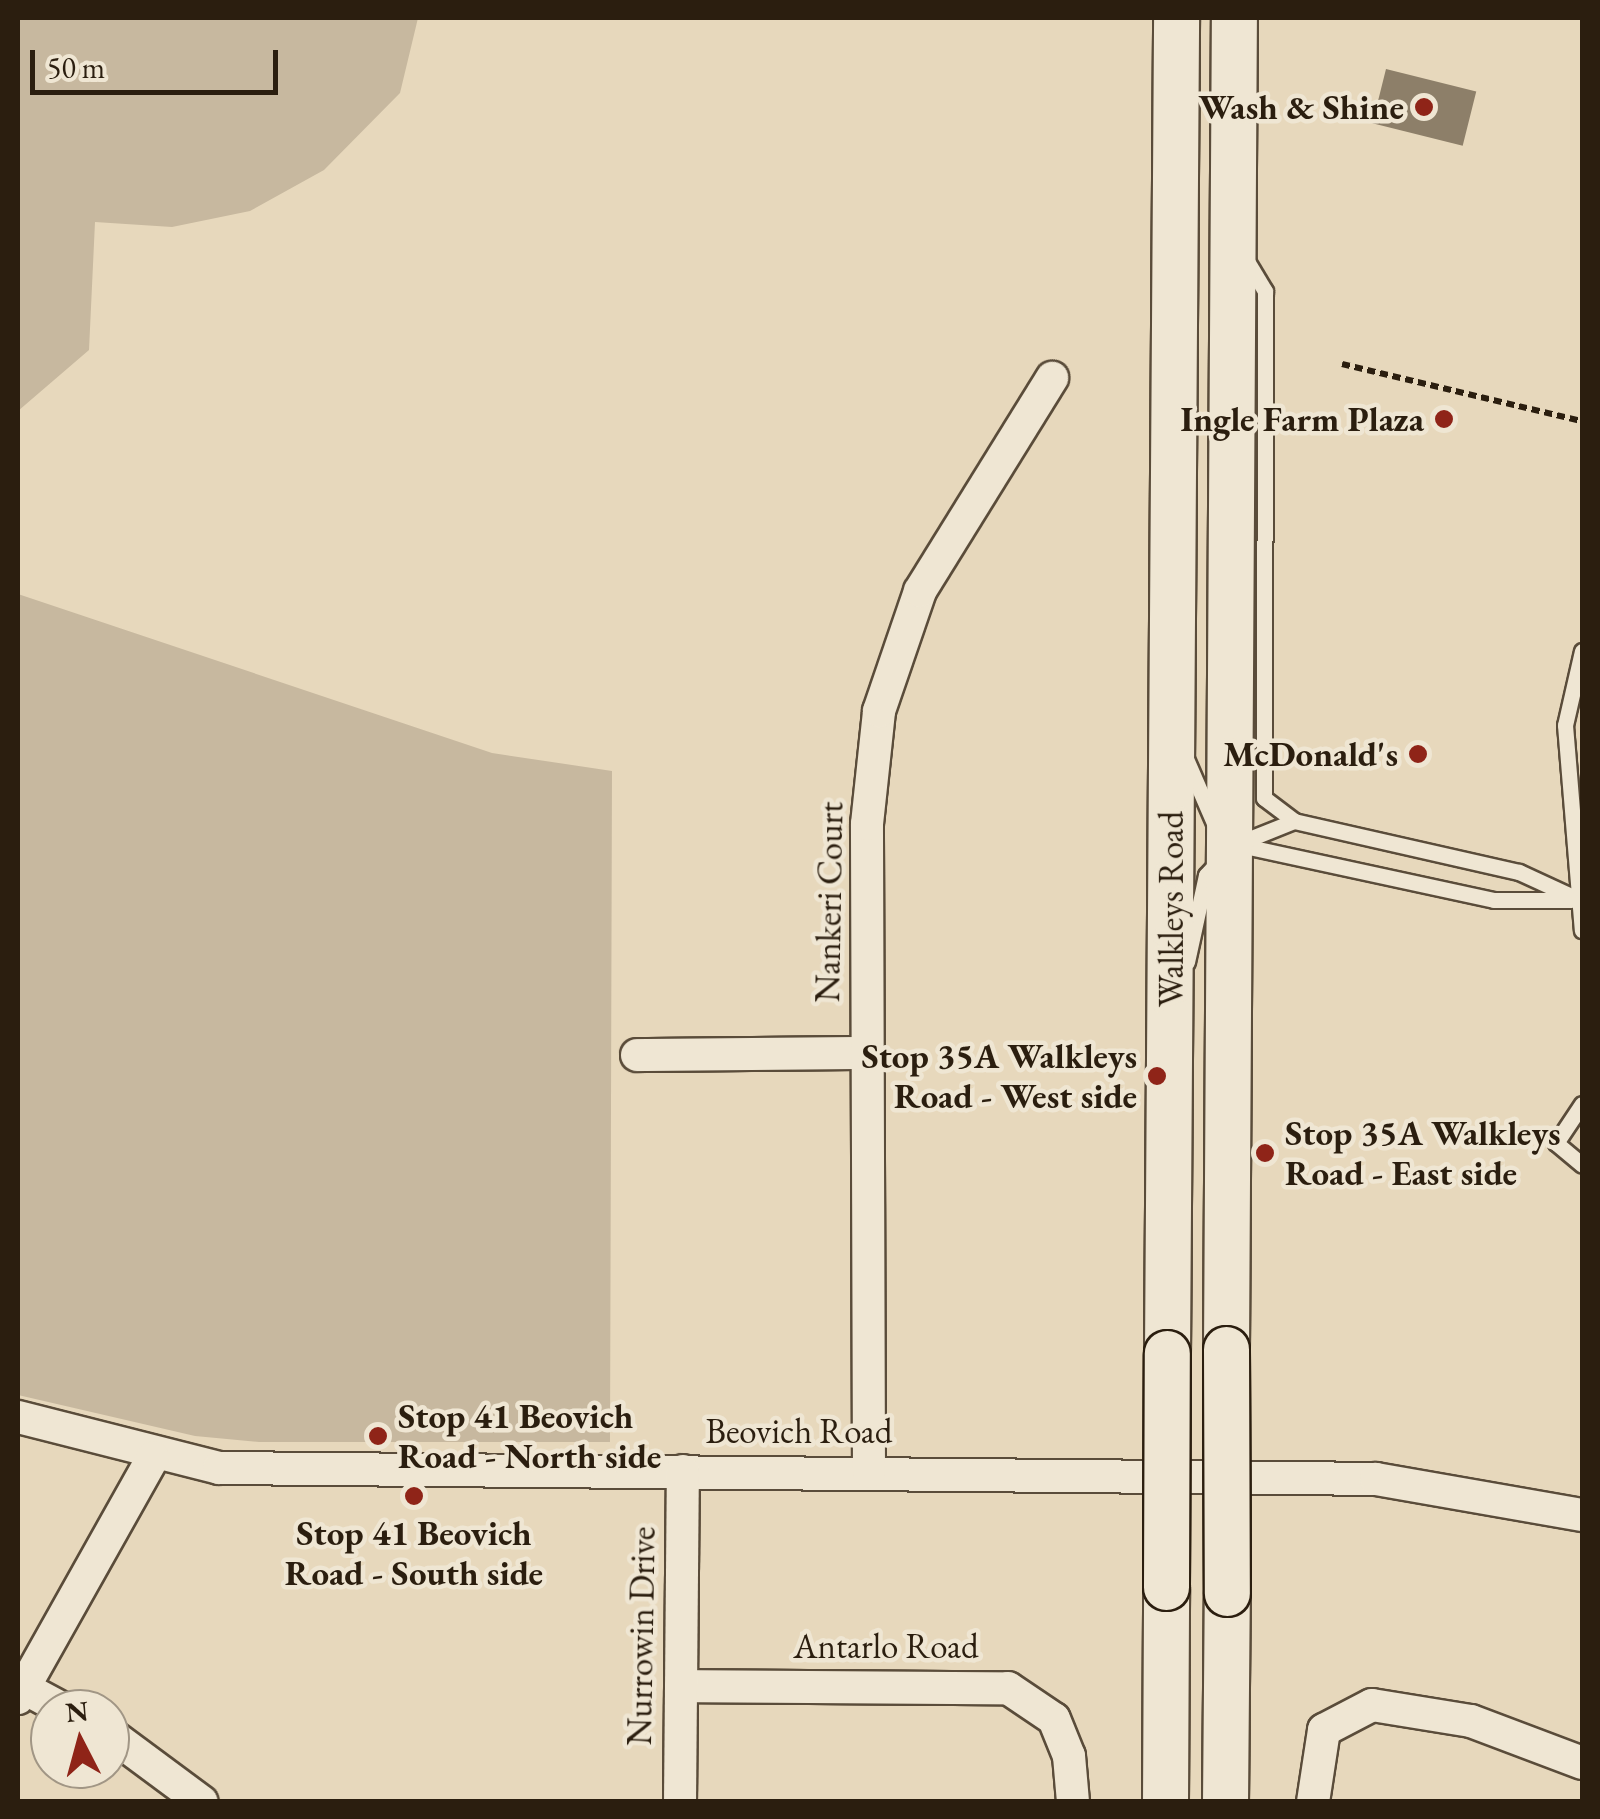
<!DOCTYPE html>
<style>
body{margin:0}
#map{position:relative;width:1600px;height:1819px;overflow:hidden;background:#e7d8bc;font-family:"EB Garamond",serif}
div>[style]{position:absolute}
.green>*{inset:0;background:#c7b89f}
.building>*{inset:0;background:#8d7f69;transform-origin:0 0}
.path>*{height:6px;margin-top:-3px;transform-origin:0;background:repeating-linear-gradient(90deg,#2b1e0f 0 8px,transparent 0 13px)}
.roads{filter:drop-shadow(2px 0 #5a4c3a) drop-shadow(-2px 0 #5a4c3a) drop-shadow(0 2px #5a4c3a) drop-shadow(0 -2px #5a4c3a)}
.lane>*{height:15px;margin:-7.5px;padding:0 7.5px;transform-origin:7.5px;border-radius:7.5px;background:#efe6d3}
.street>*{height:32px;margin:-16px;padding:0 16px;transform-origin:16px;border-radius:16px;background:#efe6d3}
.secondary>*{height:45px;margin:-22.5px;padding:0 22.5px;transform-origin:22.5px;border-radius:22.5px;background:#efe6d3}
.bridges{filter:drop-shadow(2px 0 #2b1e0f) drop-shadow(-2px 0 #2b1e0f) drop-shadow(0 2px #2b1e0f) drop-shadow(0 -2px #2b1e0f)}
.secondary-bridge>*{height:45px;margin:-22.5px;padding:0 22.5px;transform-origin:22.5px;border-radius:22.5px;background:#efe6d3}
.dots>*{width:28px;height:28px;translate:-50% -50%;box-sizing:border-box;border:5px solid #efe6d3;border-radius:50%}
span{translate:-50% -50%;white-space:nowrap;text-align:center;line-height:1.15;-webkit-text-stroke:9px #efe6d3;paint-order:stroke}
.poi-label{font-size:35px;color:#2b1e0f;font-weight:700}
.right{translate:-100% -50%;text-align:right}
.left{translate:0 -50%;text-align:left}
.street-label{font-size:35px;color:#2b1e0f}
.frame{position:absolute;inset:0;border:20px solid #2b1e0f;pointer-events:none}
.north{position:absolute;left:30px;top:1689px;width:100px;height:100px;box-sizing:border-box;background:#efe6d3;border:2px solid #a19685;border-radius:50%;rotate:354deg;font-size:28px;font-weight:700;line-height:40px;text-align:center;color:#2b1e0f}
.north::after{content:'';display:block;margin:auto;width:35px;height:45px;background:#8f2418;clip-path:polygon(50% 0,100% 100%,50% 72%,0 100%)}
.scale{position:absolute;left:30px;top:50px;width:248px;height:45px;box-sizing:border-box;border:5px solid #2b1e0f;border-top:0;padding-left:12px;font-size:30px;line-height:35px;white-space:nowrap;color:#2b1e0f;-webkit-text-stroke:8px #efe6d3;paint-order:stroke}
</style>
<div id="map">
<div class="green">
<i style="clip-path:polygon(18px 18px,418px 18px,400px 93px,324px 170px,250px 211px,172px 227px,95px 222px,89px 350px,18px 411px)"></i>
<i style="clip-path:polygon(18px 594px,492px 753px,612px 771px,610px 1442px,259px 1442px,195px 1436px,18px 1395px)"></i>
</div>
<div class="building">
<i style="left:1386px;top:69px;width:93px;height:56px;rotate:14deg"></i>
</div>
<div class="path">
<i style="left:1342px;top:364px;width:247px;rotate:13.4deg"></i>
</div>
<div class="roads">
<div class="lane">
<i style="left:1244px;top:256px;width:41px;rotate:59deg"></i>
<i style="left:1265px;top:291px;width:507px;rotate:90.11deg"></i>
<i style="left:1264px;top:798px;width:38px;rotate:37deg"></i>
<i style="left:1294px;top:821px;width:231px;rotate:12.8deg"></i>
<i style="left:1519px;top:872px;width:69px;rotate:24.7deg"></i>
<i style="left:1582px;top:651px;width:76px;rotate:102.9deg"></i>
<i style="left:1565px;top:725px;width:206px;rotate:85.3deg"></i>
<i style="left:1187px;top:761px;width:75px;rotate:66.5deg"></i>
<i style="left:1235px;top:844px;width:265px;rotate:12.2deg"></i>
<i style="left:1494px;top:900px;width:77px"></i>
<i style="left:1234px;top:845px;width:65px;rotate:-21.8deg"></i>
<i style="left:1187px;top:962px;width:89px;rotate:-77.7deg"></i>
<i style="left:1206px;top:875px;width:18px;rotate:-47deg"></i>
<i style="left:1582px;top:1104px;width:47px;rotate:123.7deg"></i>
<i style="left:1556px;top:1143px;width:34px;rotate:40deg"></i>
</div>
<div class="street">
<i style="left:637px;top:1055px;width:230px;rotate:-0.5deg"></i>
<i style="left:18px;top:1417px;width:207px;rotate:14.2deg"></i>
<i style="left:219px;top:1468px;width:1157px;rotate:0.54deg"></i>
<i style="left:1376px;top:1479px;width:209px;rotate:9.9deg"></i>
<i style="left:869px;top:1472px;width:648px;rotate:-90.18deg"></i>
<i style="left:867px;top:824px;width:114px;rotate:-83.9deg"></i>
<i style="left:879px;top:711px;width:127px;rotate:-71.1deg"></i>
<i style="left:920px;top:591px;width:251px;rotate:-58.2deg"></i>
<i style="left:681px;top:1686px;width:327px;rotate:0.4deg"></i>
<i style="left:1008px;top:1688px;width:55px;rotate:34deg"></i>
<i style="left:1054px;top:1719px;width:40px;rotate:68deg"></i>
<i style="left:1069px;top:1756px;width:46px;rotate:85deg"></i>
<i style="left:24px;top:1688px;width:44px;rotate:28.3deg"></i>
<i style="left:18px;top:1698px;width:276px;rotate:-60.7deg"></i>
<i style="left:110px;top:1734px;width:114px;rotate:36.5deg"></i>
<i style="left:680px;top:1802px;width:331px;rotate:-89.5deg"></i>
<i style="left:1313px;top:1802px;width:73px;rotate:-81.3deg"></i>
<i style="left:1324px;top:1730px;width:54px;rotate:-27.5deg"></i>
<i style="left:1372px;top:1705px;width:100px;rotate:9.2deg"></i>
<i style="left:1471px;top:1721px;width:119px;rotate:20.7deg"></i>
</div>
<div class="secondary">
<i style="left:1226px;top:1349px;width:1331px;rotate:-89.66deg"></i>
<i style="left:1167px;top:1353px;width:1335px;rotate:-89.61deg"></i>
<i style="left:1165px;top:1802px;width:215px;rotate:-89.7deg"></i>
<i style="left:1225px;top:1802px;width:209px;rotate:-89.5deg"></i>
</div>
</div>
<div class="bridges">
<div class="secondary-bridge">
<i style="left:1226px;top:1349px;width:244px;rotate:89.8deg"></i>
<i style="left:1166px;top:1587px;width:234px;rotate:-89.8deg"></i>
</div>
</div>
<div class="dots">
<i style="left:1424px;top:107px;background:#8f2418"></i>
<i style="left:1444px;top:419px;background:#8f2418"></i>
<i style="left:1418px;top:754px;background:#8f2418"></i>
<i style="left:1157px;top:1076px;background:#8f2418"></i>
<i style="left:1265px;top:1153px;background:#8f2418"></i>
<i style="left:378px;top:1436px;background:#8f2418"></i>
<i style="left:414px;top:1496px;background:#8f2418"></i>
</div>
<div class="poi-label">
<span class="right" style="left:1404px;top:107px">Wash &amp; Shine</span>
<span class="right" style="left:1424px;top:419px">Ingle Farm Plaza</span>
<span class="right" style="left:1398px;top:754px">McDonald's</span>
<span class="right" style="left:1137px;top:1076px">Stop 35A Walkleys<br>Road - West side</span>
<span class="left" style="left:1285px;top:1153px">Stop 35A Walkleys<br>Road - East side</span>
<span class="left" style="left:398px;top:1436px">Stop 41 Beovich<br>Road - North side</span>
<span style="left:414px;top:1553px">Stop 41 Beovich<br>Road - South side</span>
</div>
<div class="street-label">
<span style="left:829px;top:902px;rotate:-89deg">Nankeri Court</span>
<span style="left:1171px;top:909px;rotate:-90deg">Walkleys Road</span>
<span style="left:799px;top:1431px">Beovich Road</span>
<span style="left:641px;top:1636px;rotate:-89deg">Nurrowin Drive</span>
<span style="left:886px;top:1646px">Antarlo Road</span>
</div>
<div class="frame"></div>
<div class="north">N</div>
<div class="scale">50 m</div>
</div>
